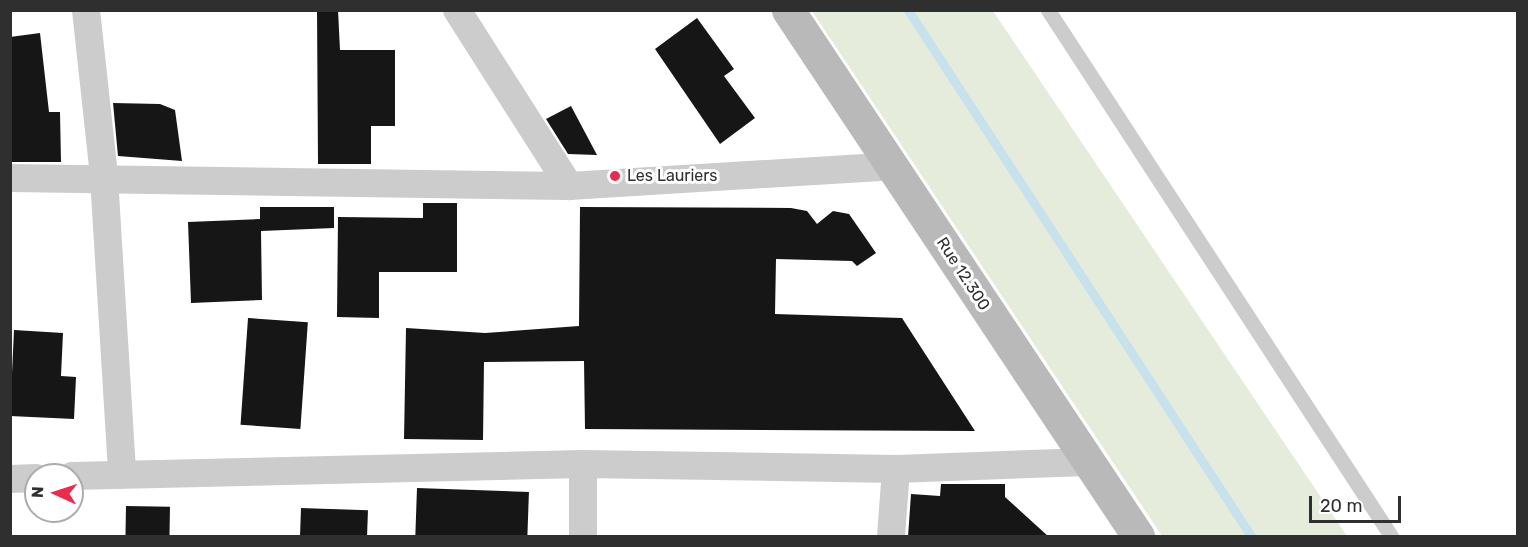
<!DOCTYPE html>
<style>
body{margin:0}
#map{position:relative;width:1528px;height:547px;overflow:hidden;background:#fff;font-family:Rubik,sans-serif}
div>[style]{position:absolute}
.green>*{inset:0;background:#e6ecdc}
.stream>*{height:9px;margin:-4.5px;padding:0 4.5px;transform-origin:4.5px;border-radius:4.5px;background:#c7e2ed}
.building>*{inset:0;background:#161616;transform-origin:0 0}
.lane>*{height:15px;margin:-7.5px;padding:0 7.5px;transform-origin:7.5px;border-radius:7.5px;background:#ccc}
.street>*{height:28px;margin:-14px;padding:0 14px;transform-origin:14px;border-radius:14px;background:#ccc}
.secondary>*{height:33px;margin:-16.5px;padding:0 16.5px;transform-origin:16.5px;border-radius:16.5px;background:#b9b9b9}
.dots>*{width:16px;height:16px;translate:-50% -50%;box-sizing:border-box;border:3px solid #fff;border-radius:50%}
span{translate:-50% -50%;white-space:nowrap;text-align:center;line-height:1.15;-webkit-text-stroke:6px #fff;paint-order:stroke}
.poi-label{font-size:16px;color:#2f2f2f}
.left{translate:0 -50%;text-align:left}
.street-label{font-size:16px;color:#2f2f2f}
.frame{position:absolute;inset:0;border:12px solid #2f2f2f;pointer-events:none}
.north{position:absolute;left:24px;top:463px;width:60px;height:60px;box-sizing:border-box;background:#fff;border:2px solid #acacac;border-radius:50%;rotate:273deg;font-size:16px;font-weight:700;line-height:24px;text-align:center;color:#2f2f2f}
.north::after{content:'';display:block;margin:auto;width:21px;height:27px;background:#eb2b4d;clip-path:polygon(50% 0,100% 100%,50% 72%,0 100%)}
.scale{position:absolute;left:1309px;top:496px;width:92px;height:27px;box-sizing:border-box;border:3px solid #2f2f2f;border-top:0;padding-left:8px;font-size:18px;line-height:21px;white-space:nowrap;color:#2f2f2f;-webkit-text-stroke:4px #fff;paint-order:stroke}
</style>
<div id="map">
<div class="green">
<i style="clip-path:polygon(812px 11px,993px 11px,1347px 536px,1162px 536px)"></i>
</div>
<div class="stream">
<i style="left:908px;top:10px;width:628px;rotate:56.89deg"></i>
</div>
<div class="building">
<i style="clip-path:polygon(317px 10px,338px 10px,340px 50px,395px 50px,395px 126px,371px 126px,371px 164px,318px 164px)"></i>
<i style="clip-path:polygon(697px 18px,734px 69px,724px 76px,755px 118px,720px 144px,655px 49px)"></i>
<i style="clip-path:polygon(40px 33px,49px 112px,60px 112px,61px 162px,10px 162px,10px 37px)"></i>
<i style="clip-path:polygon(113px 103px,160px 104px,175px 110px,182px 161px,118px 156px)"></i>
<i style="clip-path:polygon(571px 106px,597px 155px,568px 154px,546px 119px)"></i>
<i style="clip-path:polygon(423px 203px,457px 203px,457px 272px,379px 272px,379px 318px,337px 317px,338px 217px,423px 218px)"></i>
<i style="clip-path:polygon(260px 207px,334px 207px,334px 228px,261px 231px,262px 300px,191px 303px,188px 222px,260px 219px)"></i>
<i style="clip-path:polygon(580px 207px,791px 208px,807px 211px,817px 224px,833px 211px,849px 214px,876px 253px,857px 266px,852px 261px,776px 259px,775px 314px,902px 318px,975px 431px,585px 429px,584px 361px,484px 362px,483px 440px,404px 439px,406px 328px,485px 333px,579px 326px)"></i>
<i style="left:248px;top:318px;width:60px;height:107px;rotate:4deg"></i>
<i style="clip-path:polygon(14px 330px,63px 333px,61px 376px,76px 377px,74px 419px,10px 416px)"></i>
<i style="clip-path:polygon(941px 484px,1005px 484px,1005px 497px,1049px 537px,908px 537px,911px 494px,940px 496px)"></i>
<i style="left:417px;top:488px;width:112px;height:49px;rotate:2deg"></i>
<i style="left:126px;top:506px;width:44px;height:31px;rotate:1deg"></i>
<i style="left:301px;top:508px;width:67px;height:29px;rotate:2deg"></i>
</div>
<div class="lane">
<i style="left:1048px;top:10px;width:628px;rotate:56.89deg"></i>
</div>
<div class="street">
<i style="left:86px;top:10px;width:168px;rotate:83.8deg"></i>
<i style="left:104px;top:177px;width:298px;rotate:86.5deg"></i>
<i style="left:457px;top:10px;width:209px;rotate:57.5deg"></i>
<i style="left:10px;top:178px;width:559px;rotate:0.82deg"></i>
<i style="left:569px;top:186px;width:324px;rotate:-3.5deg"></i>
<i style="left:583px;top:464px;width:72px;rotate:90deg"></i>
<i style="left:72px;top:476px;width:511px;rotate:-1.35deg"></i>
<i style="left:583px;top:464px;width:313px;rotate:0.9deg"></i>
<i style="left:896px;top:469px;width:191px;rotate:-2.1deg"></i>
<i style="left:10px;top:479px;width:26px;rotate:-2deg"></i>
<i style="left:891px;top:536px;width:67px;rotate:-85.7deg"></i>
</div>
<div class="secondary">
<i style="left:788px;top:10px;width:632px;rotate:56.36deg"></i>
</div>
<div class="dots">
<i style="left:615px;top:176px;background:#eb2b4d"></i>
</div>
<div class="poi-label">
<span class="left" style="left:627px;top:176px">Les Lauriers</span>
</div>
<div class="street-label">
<span style="left:963px;top:274px;rotate:57deg">Rue 12.300</span>
</div>
<div class="frame"></div>
<div class="north">N</div>
<div class="scale">20 m</div>
</div>
